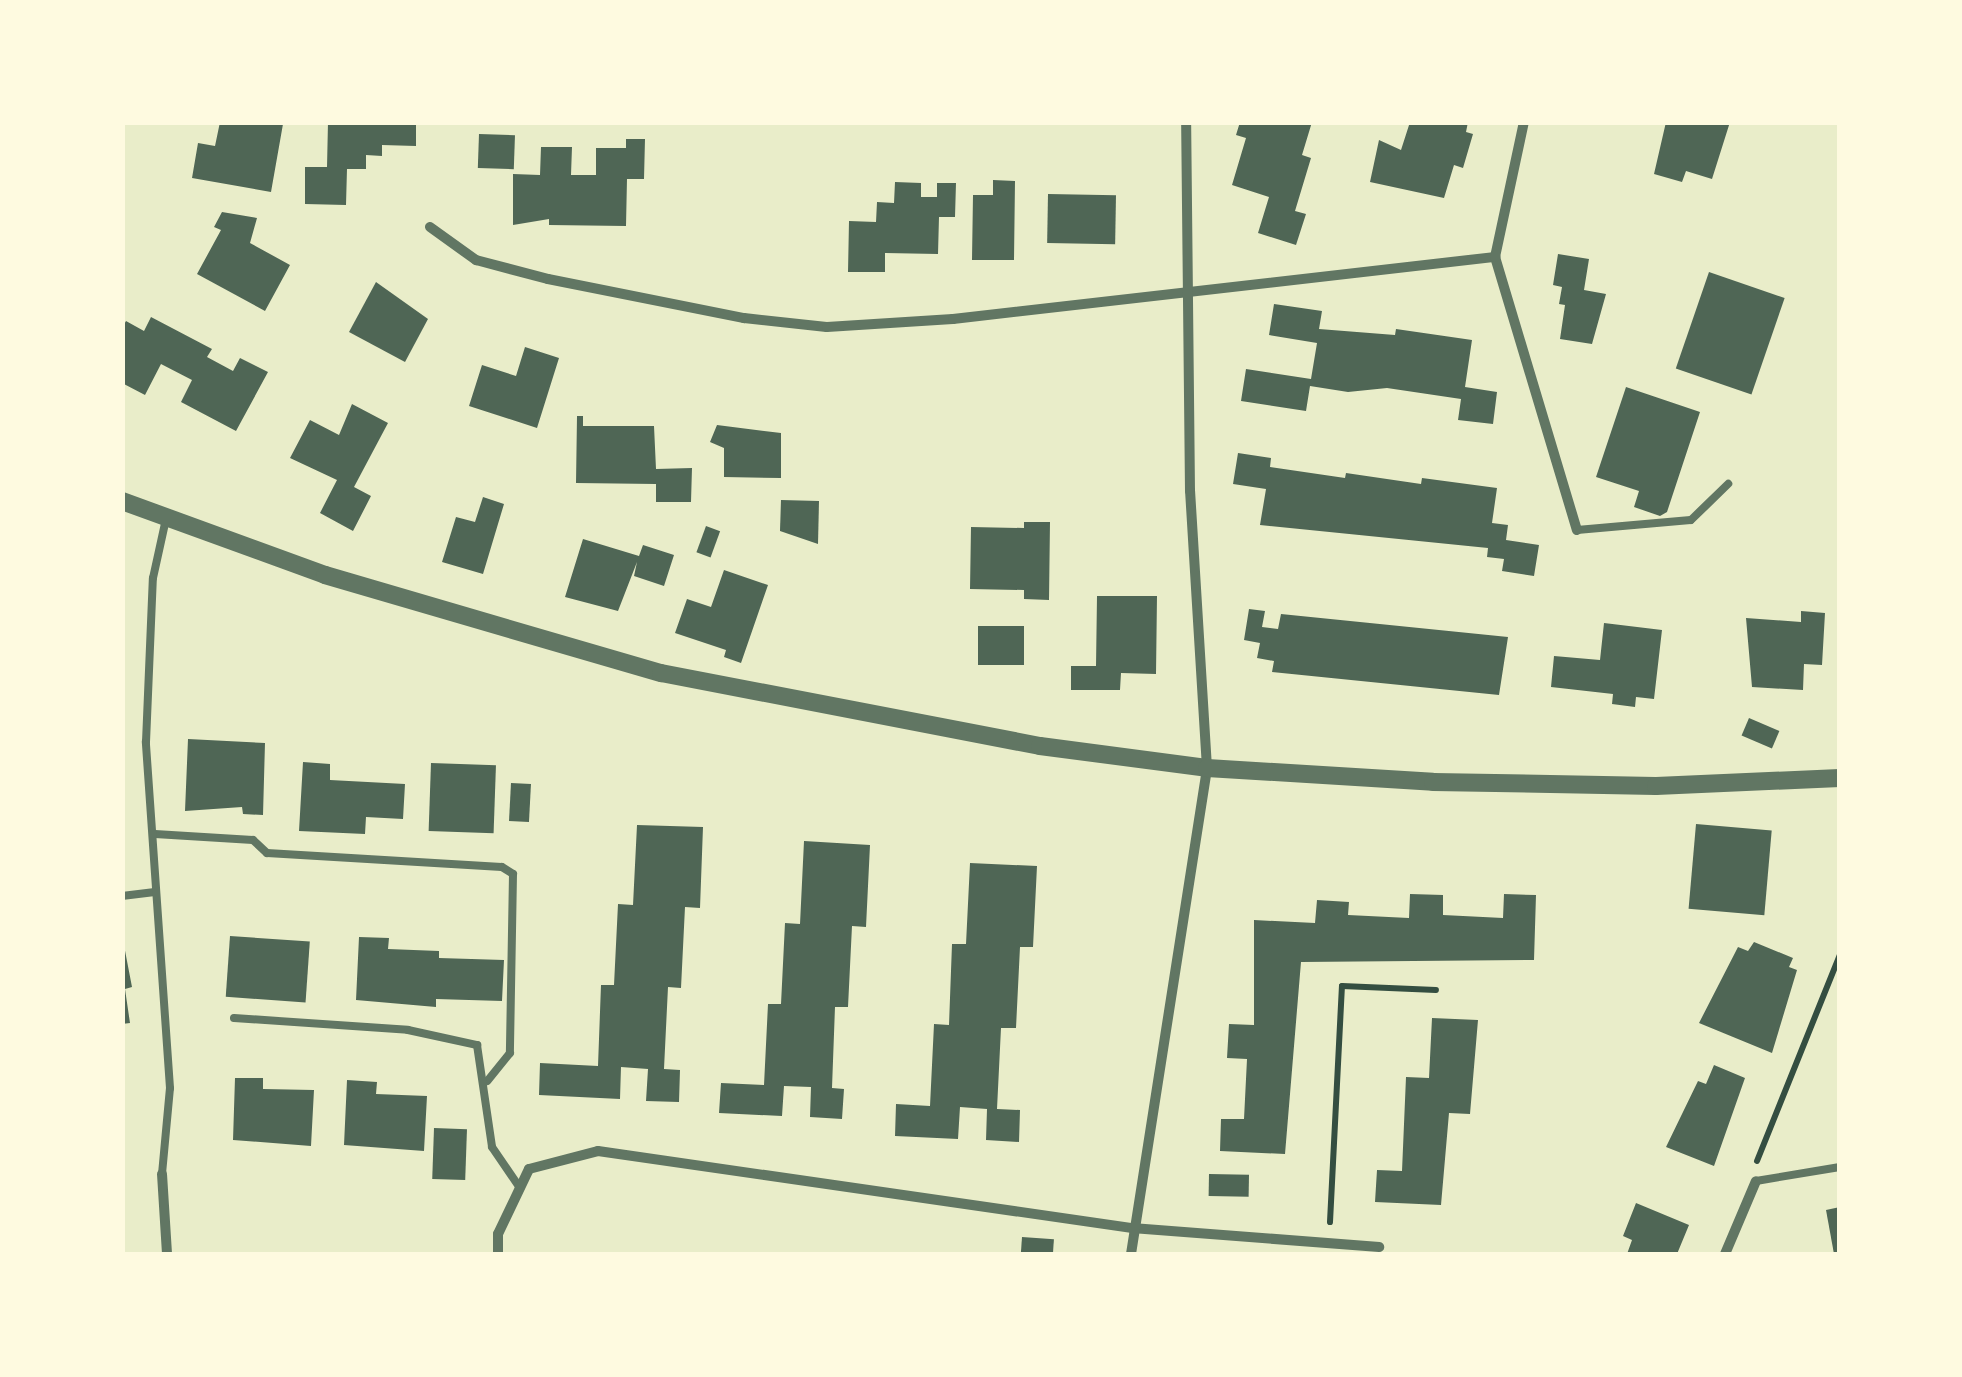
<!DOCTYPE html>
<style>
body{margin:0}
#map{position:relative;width:1962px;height:1377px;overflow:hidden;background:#e9edc9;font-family:Roboto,sans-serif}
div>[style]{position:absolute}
.building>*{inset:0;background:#4f6655;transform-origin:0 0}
.path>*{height:6px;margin:-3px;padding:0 3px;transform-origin:3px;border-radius:3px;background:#344e41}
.service>*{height:8px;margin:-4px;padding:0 4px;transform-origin:4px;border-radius:4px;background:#617663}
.minor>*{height:10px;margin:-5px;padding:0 5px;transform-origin:5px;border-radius:5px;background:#617663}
.tertiary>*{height:18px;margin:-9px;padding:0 9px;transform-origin:9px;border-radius:9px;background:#617663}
span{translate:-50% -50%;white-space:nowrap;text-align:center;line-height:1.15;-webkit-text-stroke:8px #fefae0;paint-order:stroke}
.frame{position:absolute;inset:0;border:125px solid #fefae0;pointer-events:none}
</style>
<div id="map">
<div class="building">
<i style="clip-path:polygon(220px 122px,283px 124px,271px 192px,192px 178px,198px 143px,215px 146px)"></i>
<i style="clip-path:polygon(328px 122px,416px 122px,416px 146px,382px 145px,382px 156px,366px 155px,366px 169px,347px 169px,346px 205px,305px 204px,305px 167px,327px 167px)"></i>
<i style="clip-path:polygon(1240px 122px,1312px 122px,1302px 155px,1311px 158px,1295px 211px,1306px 214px,1296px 245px,1258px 233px,1269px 197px,1232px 185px,1246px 138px,1236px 135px)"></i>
<i style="clip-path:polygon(1410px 122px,1468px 122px,1466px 132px,1473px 134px,1463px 168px,1454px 165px,1444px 198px,1370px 182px,1379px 140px,1401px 150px)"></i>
<i style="clip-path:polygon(1666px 122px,1730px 122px,1712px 179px,1686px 171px,1682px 182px,1654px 174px)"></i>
<i style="left:479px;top:134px;width:36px;height:34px;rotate:2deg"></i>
<i style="clip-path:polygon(626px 139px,645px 139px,644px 179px,627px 179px,626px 226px,549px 225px,549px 219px,513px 225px,513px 174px,540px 175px,541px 147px,572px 147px,571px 175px,596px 175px,596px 148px,626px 148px)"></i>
<i style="clip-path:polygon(993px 180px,1015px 181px,1014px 260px,972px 260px,973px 195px,993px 195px)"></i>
<i style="clip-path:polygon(895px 182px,921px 183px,921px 197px,937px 197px,937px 183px,956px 183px,955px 217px,939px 217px,938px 254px,885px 253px,885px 272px,848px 272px,849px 221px,876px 222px,877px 202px,894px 203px)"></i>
<i style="left:1048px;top:194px;width:68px;height:49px;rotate:1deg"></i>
<i style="clip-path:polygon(222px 212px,257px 218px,250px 243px,290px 265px,265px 311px,197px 274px,221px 230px,214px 227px)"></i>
<i style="clip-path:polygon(1558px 254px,1589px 259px,1584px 290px,1606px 294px,1592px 344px,1560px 339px,1565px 305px,1559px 304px,1562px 287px,1553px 285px)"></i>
<i style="left:1709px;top:272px;width:80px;height:102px;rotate:19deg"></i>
<i style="clip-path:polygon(376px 282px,428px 319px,405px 362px,349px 332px)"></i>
<i style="clip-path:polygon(1274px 304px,1322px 311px,1319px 329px,1395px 335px,1396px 329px,1472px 340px,1465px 387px,1497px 392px,1493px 424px,1458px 420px,1461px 399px,1387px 388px,1348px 392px,1310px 386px,1306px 411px,1241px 401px,1246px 369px,1311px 379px,1317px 343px,1269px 335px)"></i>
<i style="clip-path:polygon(151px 317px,212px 349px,207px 357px,233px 371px,240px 358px,268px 372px,236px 431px,181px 402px,192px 380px,161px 364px,145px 395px,122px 383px,122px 328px,126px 321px,144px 331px)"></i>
<i style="clip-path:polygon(525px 347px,559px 358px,537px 428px,469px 406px,482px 365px,516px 376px)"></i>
<i style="clip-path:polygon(1626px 387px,1700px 412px,1667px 512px,1660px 516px,1634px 507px,1639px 491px,1596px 477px)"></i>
<i style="clip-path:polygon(352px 404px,388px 423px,354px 487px,371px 496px,353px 531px,320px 513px,337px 480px,290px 458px,310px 420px,339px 435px)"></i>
<i style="clip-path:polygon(577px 416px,583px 416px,583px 426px,654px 426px,656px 469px,692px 468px,691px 502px,656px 502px,656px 484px,576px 483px)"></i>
<i style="clip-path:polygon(717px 425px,781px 433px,781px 478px,724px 477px,724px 448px,710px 442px)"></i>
<i style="clip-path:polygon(1238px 453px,1271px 458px,1270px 467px,1345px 478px,1346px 473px,1421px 484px,1422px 478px,1497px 488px,1492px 523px,1508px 525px,1506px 540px,1539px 545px,1534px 576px,1502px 571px,1504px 559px,1487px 557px,1488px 548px,1260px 525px,1266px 489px,1233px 484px)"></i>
<i style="clip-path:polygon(483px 497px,504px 504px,483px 574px,442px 562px,456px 517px,475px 522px)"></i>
<i style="clip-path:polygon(781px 500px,819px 501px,818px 544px,780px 531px)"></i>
<i style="clip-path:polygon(1024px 522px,1050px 522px,1049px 600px,1024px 599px,1024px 590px,970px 589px,971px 527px,1024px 528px)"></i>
<i style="left:706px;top:526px;width:15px;height:28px;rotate:20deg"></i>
<i style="clip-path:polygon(583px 539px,639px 556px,643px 545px,674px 555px,664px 586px,634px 576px,637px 562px,618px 611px,565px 597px)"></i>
<i style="clip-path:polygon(724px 570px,768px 585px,741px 663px,724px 657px,726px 650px,675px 633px,687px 599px,711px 607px)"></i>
<i style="clip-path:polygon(1097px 596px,1157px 596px,1156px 674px,1121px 673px,1120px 690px,1071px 690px,1071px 666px,1096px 666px)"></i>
<i style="clip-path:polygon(1249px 609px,1265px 611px,1262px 627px,1278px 629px,1281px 614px,1508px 637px,1499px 695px,1272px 672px,1274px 661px,1257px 658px,1260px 643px,1244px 640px)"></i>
<i style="clip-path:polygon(1801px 611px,1825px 613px,1822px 665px,1804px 664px,1803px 690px,1752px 687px,1746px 618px,1801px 622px)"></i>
<i style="clip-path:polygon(1604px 623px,1662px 630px,1654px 699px,1636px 697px,1635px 707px,1612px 704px,1613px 694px,1551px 687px,1554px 656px,1600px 660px)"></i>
<i style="left:978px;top:626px;width:46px;height:39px"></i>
<i style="left:1749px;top:718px;width:33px;height:19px;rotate:23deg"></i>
<i style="clip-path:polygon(188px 739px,265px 743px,263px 815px,243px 814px,242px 807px,185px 811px)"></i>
<i style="clip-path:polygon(303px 762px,330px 764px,330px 780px,405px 784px,403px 819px,366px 817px,365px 834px,299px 831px)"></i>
<i style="left:431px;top:763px;width:65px;height:68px;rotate:2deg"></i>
<i style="left:511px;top:783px;width:20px;height:38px;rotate:3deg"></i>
<i style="left:1696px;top:824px;width:76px;height:85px;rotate:5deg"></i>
<i style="clip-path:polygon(637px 825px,703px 827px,700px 908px,685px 907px,681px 988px,668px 987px,664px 1069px,680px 1070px,679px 1102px,646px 1101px,648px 1069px,621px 1067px,620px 1099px,539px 1095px,540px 1063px,598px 1066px,601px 985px,614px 985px,618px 904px,633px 905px)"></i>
<i style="clip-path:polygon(804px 841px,870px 845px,866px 927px,852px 926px,848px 1007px,835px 1007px,832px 1088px,844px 1089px,842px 1119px,810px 1117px,811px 1087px,784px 1086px,782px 1116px,719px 1113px,721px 1083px,764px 1085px,768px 1004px,781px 1004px,785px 923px,800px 924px)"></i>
<i style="clip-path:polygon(970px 863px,1037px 866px,1033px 947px,1020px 947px,1016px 1028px,1001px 1028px,997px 1109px,1020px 1110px,1019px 1142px,986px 1140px,987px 1109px,960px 1107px,958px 1139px,895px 1136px,896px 1104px,930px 1106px,934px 1024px,949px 1025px,952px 944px,966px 944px)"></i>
<i style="clip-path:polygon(1410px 894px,1443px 895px,1443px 915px,1503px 918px,1504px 894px,1536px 895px,1534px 960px,1301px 962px,1285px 1154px,1220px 1151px,1221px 1119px,1244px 1119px,1247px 1059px,1227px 1058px,1229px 1024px,1254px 1025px,1254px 920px,1315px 923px,1317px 900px,1349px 902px,1348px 915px,1409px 918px)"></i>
<i style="clip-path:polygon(122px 935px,132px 987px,125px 989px,130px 1023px,122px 1024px)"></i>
<i style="left:230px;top:936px;width:80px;height:61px;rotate:4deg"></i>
<i style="clip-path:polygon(359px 937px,389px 938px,388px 949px,439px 951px,439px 958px,504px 960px,502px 1001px,436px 999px,436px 1007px,356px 1000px)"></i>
<i style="clip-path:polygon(1754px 942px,1793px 958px,1789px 967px,1797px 970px,1772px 1053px,1699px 1023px,1738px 947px,1748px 951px)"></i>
<i style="clip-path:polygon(1432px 1018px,1478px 1020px,1470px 1114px,1449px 1113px,1441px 1205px,1375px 1202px,1377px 1170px,1402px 1171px,1406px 1077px,1429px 1078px)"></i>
<i style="clip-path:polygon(1714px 1065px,1745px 1078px,1714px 1166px,1666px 1147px,1698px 1081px,1706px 1084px)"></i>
<i style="clip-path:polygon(235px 1078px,263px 1078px,263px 1089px,314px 1090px,311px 1146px,233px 1140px)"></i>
<i style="clip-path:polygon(347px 1080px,377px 1082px,376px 1094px,427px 1096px,424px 1151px,344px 1145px)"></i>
<i style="left:434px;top:1128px;width:33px;height:51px;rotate:2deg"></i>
<i style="left:1209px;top:1174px;width:40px;height:22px;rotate:1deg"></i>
<i style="clip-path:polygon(1636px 1203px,1689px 1225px,1677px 1254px,1627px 1254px,1632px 1240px,1623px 1236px)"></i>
<i style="clip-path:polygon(1840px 1207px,1840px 1254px,1834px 1254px,1826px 1210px)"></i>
<i style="left:1022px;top:1237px;width:32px;height:17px;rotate:4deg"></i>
</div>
<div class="path">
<i style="left:1757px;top:1161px;width:222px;rotate:-68.1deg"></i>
<i style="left:1330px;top:1222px;width:236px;rotate:-87.1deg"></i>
<i style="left:1342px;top:986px;width:94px;rotate:2.4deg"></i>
</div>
<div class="service">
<i style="left:1577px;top:530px;width:114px;rotate:-5deg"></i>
<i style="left:1691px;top:520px;width:52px;rotate:-44.2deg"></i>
<i style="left:155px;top:834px;width:98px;rotate:3.5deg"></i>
<i style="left:253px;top:840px;width:19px;rotate:43deg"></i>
<i style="left:267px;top:853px;width:235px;rotate:3.4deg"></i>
<i style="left:502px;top:867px;width:13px;rotate:32deg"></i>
<i style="left:513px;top:874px;width:179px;rotate:91deg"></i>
<i style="left:510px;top:1053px;width:36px;rotate:129deg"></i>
<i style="left:122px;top:896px;width:33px;rotate:-7deg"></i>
<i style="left:234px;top:1018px;width:174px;rotate:3.9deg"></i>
<i style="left:408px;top:1030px;width:71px;rotate:12.3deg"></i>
<i style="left:477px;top:1045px;width:103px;rotate:81.6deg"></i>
<i style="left:492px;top:1147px;width:50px;rotate:55.7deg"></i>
<i style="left:162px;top:1174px;width:86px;rotate:-84.7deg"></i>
<i style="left:170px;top:1088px;width:347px;rotate:-94deg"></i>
<i style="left:146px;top:742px;width:164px;rotate:-87.6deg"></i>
<i style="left:153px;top:578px;width:60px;rotate:-77.6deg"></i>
<i style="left:1756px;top:1181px;width:85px;rotate:-9.5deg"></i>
</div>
<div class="minor">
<i style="left:430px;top:227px;width:57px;rotate:35.7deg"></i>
<i style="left:476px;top:260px;width:74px;rotate:14.8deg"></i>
<i style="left:548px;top:279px;width:200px;rotate:11.3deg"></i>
<i style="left:744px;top:318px;width:83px;rotate:6.2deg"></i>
<i style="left:827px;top:327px;width:126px;rotate:-3.6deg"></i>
<i style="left:953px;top:319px;width:546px;rotate:-6.53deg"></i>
<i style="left:1495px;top:257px;width:285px;rotate:73.3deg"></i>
<i style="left:1495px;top:257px;width:138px;rotate:-77.9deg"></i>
<i style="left:162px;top:1174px;width:80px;rotate:86.4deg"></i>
<i style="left:498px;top:1254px;width:20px;rotate:-90deg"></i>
<i style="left:498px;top:1234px;width:72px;rotate:-64.5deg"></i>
<i style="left:529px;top:1169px;width:71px;rotate:-14.6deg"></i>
<i style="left:598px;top:1151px;width:540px;rotate:8.21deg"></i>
<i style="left:1132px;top:1228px;width:248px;rotate:4.4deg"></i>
<i style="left:1131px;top:1254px;width:492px;rotate:-81.1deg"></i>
<i style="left:1207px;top:768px;width:278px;rotate:-93.5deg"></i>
<i style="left:1190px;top:491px;width:369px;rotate:-90.6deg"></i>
<i style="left:1725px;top:1254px;width:79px;rotate:-67deg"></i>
</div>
<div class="tertiary">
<i style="left:122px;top:501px;width:216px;rotate:20deg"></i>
<i style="left:325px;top:575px;width:350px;rotate:16.3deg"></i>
<i style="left:661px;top:673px;width:386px;rotate:10.9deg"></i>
<i style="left:1040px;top:746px;width:168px;rotate:7.5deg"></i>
<i style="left:1207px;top:768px;width:226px;rotate:3.5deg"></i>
<i style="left:1433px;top:782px;width:223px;rotate:1deg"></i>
<i style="left:1656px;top:786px;width:184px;rotate:-2.5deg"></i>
</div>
<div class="frame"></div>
</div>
